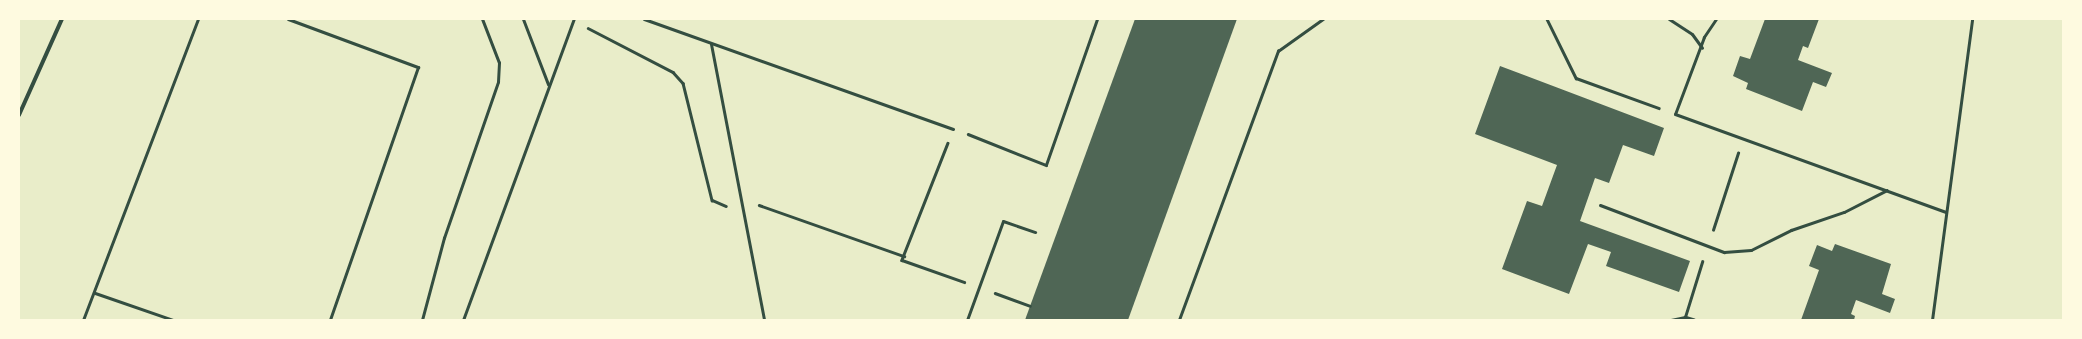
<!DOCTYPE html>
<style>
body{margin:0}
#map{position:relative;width:2082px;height:339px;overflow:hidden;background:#e9edc9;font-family:"Roboto Condensed",sans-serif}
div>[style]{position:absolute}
.building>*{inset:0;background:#4f6655}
.path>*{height:2.5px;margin:-1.25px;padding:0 1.25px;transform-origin:1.25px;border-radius:1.25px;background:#344e41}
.service>*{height:3px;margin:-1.5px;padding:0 1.5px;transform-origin:1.5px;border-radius:1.5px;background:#344e41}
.minor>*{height:4px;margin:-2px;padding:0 2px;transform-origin:2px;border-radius:2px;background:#344e41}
span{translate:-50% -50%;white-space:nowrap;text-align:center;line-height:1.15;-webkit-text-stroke:3px #fefae0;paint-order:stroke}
.frame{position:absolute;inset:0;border:20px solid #fefae0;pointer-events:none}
</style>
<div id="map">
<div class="building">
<i style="clip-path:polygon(1135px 19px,1237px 19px,1128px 320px,1025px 320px)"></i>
<i style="clip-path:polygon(1765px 19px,1819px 19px,1808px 48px,1803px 46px,1798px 60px,1832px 73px,1826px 87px,1813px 82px,1802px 111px,1746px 89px,1748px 83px,1733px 76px,1740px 56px,1750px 59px)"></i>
<i style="clip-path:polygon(1500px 66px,1664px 128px,1654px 156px,1623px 145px,1609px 183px,1595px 178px,1580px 221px,1690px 261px,1679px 292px,1606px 266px,1611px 252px,1588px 244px,1569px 294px,1502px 269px,1527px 201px,1542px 206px,1557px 165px,1475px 134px)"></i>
<i style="clip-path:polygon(1835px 244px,1891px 264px,1882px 294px,1895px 299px,1890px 313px,1856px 300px,1851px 314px,1855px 316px,1854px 320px,1801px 320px,1819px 270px,1809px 266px,1817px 245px,1832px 251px)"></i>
</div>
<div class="path">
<i style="left:1547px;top:19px;width:66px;rotate:63.8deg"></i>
<i style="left:1576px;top:78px;width:88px;rotate:19.9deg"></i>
<i style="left:588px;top:28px;width:96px;rotate:27.4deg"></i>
<i style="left:673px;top:72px;width:15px;rotate:48deg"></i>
<i style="left:683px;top:83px;width:121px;rotate:76.1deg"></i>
<i style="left:712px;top:200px;width:15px;rotate:23deg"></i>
<i style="left:968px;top:134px;width:84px;rotate:21.7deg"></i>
<i style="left:1046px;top:165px;width:155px;rotate:-70.7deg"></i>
<i style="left:948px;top:143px;width:126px;rotate:111.5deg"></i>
<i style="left:902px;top:260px;width:66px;rotate:19.5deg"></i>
<i style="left:759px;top:205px;width:154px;rotate:19.4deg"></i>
<i style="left:1713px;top:230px;width:81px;rotate:-72deg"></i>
<i style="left:995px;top:293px;width:37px;rotate:20deg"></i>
<i style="left:422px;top:320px;width:85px;rotate:-75deg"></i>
<i style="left:444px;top:238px;width:165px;rotate:-70.9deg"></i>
<i style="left:498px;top:82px;width:19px;rotate:-87deg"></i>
<i style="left:499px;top:63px;width:47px;rotate:-111.1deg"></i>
<i style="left:1179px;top:320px;width:287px;rotate:-69.8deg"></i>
<i style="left:1278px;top:51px;width:55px;rotate:-35.4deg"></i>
<i style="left:1671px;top:320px;width:14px;rotate:-12deg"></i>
<i style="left:1694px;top:320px;width:9px;rotate:-162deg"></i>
<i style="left:1685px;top:317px;width:58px;rotate:-72.8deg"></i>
</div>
<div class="service">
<i style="left:288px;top:19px;width:139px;rotate:20.3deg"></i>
<i style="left:418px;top:67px;width:268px;rotate:109.2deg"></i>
<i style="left:523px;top:19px;width:70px;rotate:69deg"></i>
<i style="left:644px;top:19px;width:328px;rotate:19.6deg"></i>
<i style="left:1669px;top:19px;width:27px;rotate:33deg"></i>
<i style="left:1692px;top:34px;width:17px;rotate:54deg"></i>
<i style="left:1716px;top:19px;width:22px;rotate:124deg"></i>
<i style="left:1704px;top:37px;width:82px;rotate:110.6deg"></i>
<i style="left:1675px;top:114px;width:288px;rotate:19.9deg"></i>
<i style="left:711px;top:44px;width:281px;rotate:79.1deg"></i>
<i style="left:1600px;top:205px;width:133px;rotate:20.8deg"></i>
<i style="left:1724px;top:252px;width:27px;rotate:-4deg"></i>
<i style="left:1751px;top:250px;width:45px;rotate:-26.6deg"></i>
<i style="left:1791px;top:230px;width:56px;rotate:-18.8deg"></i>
<i style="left:1844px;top:212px;width:48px;rotate:-27.1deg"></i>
<i style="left:95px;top:293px;width:83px;rotate:19.1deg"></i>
<i style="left:83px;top:320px;width:322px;rotate:-69.1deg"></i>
<i style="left:463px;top:320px;width:321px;rotate:-69.8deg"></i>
<i style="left:967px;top:320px;width:105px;rotate:-70deg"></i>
<i style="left:1003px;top:221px;width:34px;rotate:19deg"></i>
<i style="left:1932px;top:320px;width:304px;rotate:-82.4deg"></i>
</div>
<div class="minor">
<i style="left:19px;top:115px;width:105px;rotate:-65.9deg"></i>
</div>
<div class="frame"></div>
</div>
